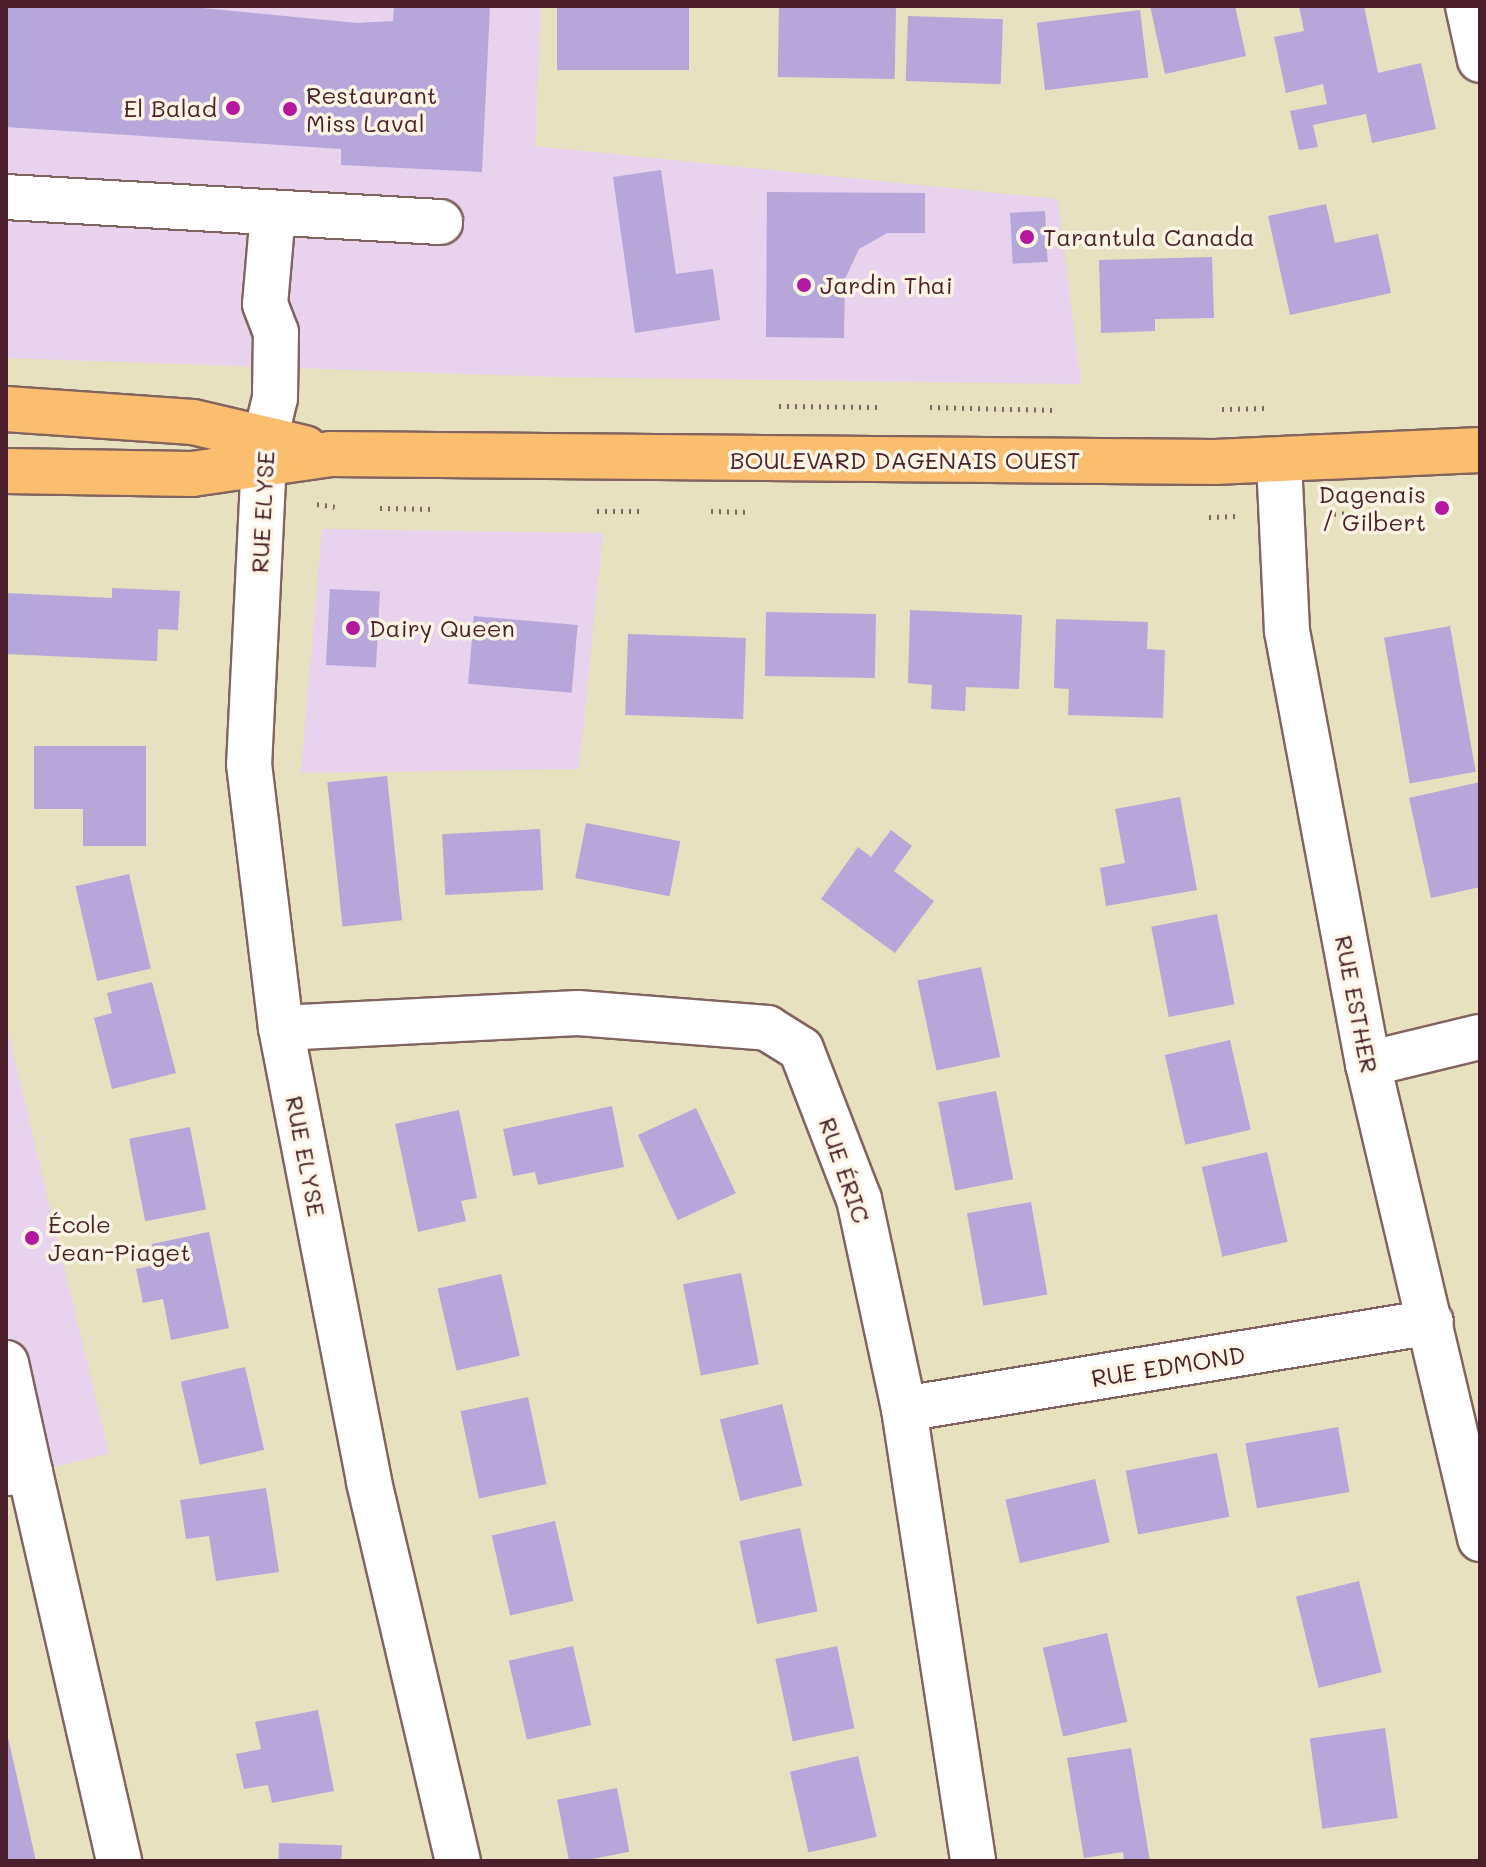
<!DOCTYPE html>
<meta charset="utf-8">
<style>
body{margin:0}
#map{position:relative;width:1486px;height:1867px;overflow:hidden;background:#e8e1bf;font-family:Mali,sans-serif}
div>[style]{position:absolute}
.built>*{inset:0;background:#e8d2ee}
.building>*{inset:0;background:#b6a6d9;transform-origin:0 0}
.path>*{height:5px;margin-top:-2.5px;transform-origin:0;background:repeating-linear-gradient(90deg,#81635f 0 2px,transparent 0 8px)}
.roads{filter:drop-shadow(2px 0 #81635f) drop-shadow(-2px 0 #81635f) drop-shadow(0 2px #81635f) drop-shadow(0 -2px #81635f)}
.minor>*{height:44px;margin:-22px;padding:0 22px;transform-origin:22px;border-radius:22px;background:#fff}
.major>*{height:44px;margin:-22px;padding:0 22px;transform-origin:22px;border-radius:22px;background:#fbbd6e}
.dots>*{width:22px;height:22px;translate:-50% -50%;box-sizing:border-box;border:4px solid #fcf5e5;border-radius:50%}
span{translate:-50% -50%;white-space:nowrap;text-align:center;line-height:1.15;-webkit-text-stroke:7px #fcf5e5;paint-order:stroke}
.poi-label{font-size:24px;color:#4a1f2b}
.left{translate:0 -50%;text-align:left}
.right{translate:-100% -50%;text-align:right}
.street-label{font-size:24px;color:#4a1f2b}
.frame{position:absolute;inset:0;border:8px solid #4a1f2b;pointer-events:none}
</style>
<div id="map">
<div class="built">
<i style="clip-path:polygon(6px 6px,541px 6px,535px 146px,1058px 199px,1081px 384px,556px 377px,6px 358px)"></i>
<i style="clip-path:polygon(322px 529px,603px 533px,579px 769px,301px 773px)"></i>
<i style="clip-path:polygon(6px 1023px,109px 1454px,6px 1478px)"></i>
</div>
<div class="building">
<i style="clip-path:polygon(6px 6px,182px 6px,357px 23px,393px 21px,394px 6px,490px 6px,482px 172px,341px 165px,341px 149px,6px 127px)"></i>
<i style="left:557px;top:6px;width:132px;height:64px"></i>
<i style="left:779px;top:6px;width:117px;height:71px;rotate:1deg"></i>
<i style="clip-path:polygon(1150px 6px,1235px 6px,1246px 56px,1165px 74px)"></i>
<i style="clip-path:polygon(1299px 6px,1364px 6px,1378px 73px,1421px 63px,1436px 129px,1372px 143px,1366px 114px,1313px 125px,1318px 147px,1299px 150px,1290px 111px,1327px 104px,1323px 84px,1286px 93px,1274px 37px,1304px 31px)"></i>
<i style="left:1140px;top:10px;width:68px;height:104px;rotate:83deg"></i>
<i style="left:908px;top:16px;width:95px;height:65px;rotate:2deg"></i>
<i style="clip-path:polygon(661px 170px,676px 274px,713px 269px,720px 320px,635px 333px,613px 177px)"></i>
<i style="clip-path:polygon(767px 192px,925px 193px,925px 233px,887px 233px,859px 249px,845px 279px,844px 338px,766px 337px)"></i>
<i style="clip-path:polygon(1326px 204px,1335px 243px,1378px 234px,1391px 293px,1290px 315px,1268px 216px)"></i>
<i style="left:1045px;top:211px;width:51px;height:35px;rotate:87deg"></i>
<i style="clip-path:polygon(1212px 257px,1214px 318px,1155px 319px,1155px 331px,1101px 333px,1099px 260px)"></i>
<i style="clip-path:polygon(112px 588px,180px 591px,178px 630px,158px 629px,157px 661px,6px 654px,6px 593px,112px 598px)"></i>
<i style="left:330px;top:589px;width:50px;height:76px;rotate:3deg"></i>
<i style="clip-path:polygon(910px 610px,1022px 615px,1019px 689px,966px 687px,965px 711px,931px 709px,932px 685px,908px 683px)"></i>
<i style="left:766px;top:612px;width:110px;height:64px;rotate:1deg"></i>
<i style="left:474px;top:616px;width:104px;height:68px;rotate:5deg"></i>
<i style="clip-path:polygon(1056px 619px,1148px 622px,1147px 649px,1165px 650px,1163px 718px,1068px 715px,1069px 689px,1054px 688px)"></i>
<i style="left:1450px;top:626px;width:148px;height:67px;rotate:80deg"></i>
<i style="left:628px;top:634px;width:118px;height:81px;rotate:2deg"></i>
<i style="clip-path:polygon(34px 746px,146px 746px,146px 846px,83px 846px,83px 809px,34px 809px)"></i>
<i style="left:387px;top:776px;width:145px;height:60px;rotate:84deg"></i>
<i style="clip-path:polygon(1480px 782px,1480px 887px,1431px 898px,1409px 798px)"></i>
<i style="clip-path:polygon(1180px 797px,1197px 890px,1106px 906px,1100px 868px,1125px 863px,1115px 809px)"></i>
<i style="left:586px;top:823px;width:96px;height:56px;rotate:11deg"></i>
<i style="left:540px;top:829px;width:61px;height:98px;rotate:87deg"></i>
<i style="clip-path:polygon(891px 830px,912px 846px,894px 871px,934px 901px,895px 953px,821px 899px,858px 847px,871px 857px)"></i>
<i style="left:129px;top:874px;width:97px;height:55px;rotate:77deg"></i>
<i style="left:1217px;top:914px;width:92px;height:67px;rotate:79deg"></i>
<i style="left:981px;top:967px;width:92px;height:65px;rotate:78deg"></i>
<i style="clip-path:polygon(152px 982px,176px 1073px,112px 1089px,94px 1018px,112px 1013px,107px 993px)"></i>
<i style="left:1230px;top:1040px;width:92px;height:67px;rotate:77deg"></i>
<i style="left:996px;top:1091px;width:90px;height:59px;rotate:79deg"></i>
<i style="clip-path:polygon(612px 1106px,624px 1167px,538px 1185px,535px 1172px,513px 1176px,503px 1129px)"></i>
<i style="left:696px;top:1108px;width:94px;height:64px;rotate:65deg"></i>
<i style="clip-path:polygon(459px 1110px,477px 1198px,461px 1201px,466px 1221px,418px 1232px,395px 1124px)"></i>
<i style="left:190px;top:1127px;width:84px;height:62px;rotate:79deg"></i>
<i style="left:1267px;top:1152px;width:92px;height:67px;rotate:77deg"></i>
<i style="left:1031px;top:1202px;width:94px;height:65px;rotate:80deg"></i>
<i style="clip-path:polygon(209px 1232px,229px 1328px,171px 1340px,163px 1299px,143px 1303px,136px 1269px,156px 1265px,152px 1244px)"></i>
<i style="left:741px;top:1273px;width:93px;height:59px;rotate:79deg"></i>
<i style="left:501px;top:1274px;width:84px;height:65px;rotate:77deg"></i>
<i style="left:245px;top:1367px;width:85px;height:66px;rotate:77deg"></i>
<i style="left:528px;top:1397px;width:89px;height:69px;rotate:78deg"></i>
<i style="left:782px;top:1404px;width:84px;height:64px;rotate:76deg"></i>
<i style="left:1338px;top:1427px;width:66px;height:94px;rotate:80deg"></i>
<i style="left:1217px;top:1453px;width:65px;height:93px;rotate:79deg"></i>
<i style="left:1095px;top:1479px;width:65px;height:92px;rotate:77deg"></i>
<i style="clip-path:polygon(266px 1488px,279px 1572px,216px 1581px,209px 1536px,186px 1539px,180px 1500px)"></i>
<i style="left:555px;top:1521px;width:82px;height:65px;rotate:77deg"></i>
<i style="left:800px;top:1528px;width:85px;height:62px;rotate:78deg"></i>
<i style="left:1359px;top:1581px;width:94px;height:65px;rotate:76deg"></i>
<i style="left:1107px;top:1633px;width:91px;height:66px;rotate:77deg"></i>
<i style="left:573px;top:1646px;width:81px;height:66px;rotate:77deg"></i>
<i style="left:837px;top:1646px;width:84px;height:63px;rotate:78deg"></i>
<i style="clip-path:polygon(318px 1710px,334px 1791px,272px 1803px,268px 1785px,244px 1789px,236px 1754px,261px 1749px,255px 1722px)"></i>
<i style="left:1385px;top:1728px;width:91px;height:76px;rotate:82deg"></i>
<i style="clip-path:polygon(6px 1733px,7px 1733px,36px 1861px,6px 1861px)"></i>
<i style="clip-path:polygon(1131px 1748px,1150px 1861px,1124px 1861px,1123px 1852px,1084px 1858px,1067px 1758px)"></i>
<i style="left:858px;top:1756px;width:83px;height:70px;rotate:77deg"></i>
<i style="left:617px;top:1788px;width:65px;height:61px;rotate:79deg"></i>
<i style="left:279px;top:1843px;width:63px;height:18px;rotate:2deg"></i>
</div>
<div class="path">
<i style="left:779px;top:406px;width:102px;rotate:0.6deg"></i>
<i style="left:930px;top:407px;width:126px;rotate:1.4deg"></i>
<i style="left:1222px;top:409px;width:47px;rotate:-1.2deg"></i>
<i style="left:317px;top:504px;width:18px;rotate:9deg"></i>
<i style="left:380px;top:508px;width:56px;rotate:1deg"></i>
<i style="left:597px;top:511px;width:45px"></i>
<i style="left:711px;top:511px;width:40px;rotate:1.4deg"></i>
<i style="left:1326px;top:514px;width:24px;rotate:-2deg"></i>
<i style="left:1209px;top:517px;width:27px;rotate:-2deg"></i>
</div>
<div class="roads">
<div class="minor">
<i style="left:1468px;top:6px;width:55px;rotate:77.5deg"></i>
<i style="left:6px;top:197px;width:435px;rotate:3.3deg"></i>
<i style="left:273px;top:213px;width:91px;rotate:95deg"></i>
<i style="left:265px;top:304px;width:30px;rotate:69deg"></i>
<i style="left:276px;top:332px;width:66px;rotate:90.9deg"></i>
<i style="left:275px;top:398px;width:42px;rotate:103.7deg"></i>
<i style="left:265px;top:439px;width:325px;rotate:92.8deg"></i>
<i style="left:249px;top:764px;width:266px;rotate:83.1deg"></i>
<i style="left:281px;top:1028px;width:462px;rotate:79deg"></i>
<i style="left:369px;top:1482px;width:389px;rotate:76.8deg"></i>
<i style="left:1279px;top:461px;width:170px;rotate:87.3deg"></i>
<i style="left:1287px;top:631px;width:441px;rotate:79.4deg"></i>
<i style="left:1368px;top:1064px;width:488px;rotate:76.7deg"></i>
<i style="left:281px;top:1028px;width:297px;rotate:-2.9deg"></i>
<i style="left:578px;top:1013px;width:190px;rotate:4.5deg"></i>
<i style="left:767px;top:1028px;width:40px;rotate:32deg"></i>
<i style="left:801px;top:1049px;width:161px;rotate:68.9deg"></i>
<i style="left:859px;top:1199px;width:215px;rotate:77.9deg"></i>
<i style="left:904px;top:1409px;width:457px;rotate:81.3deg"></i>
<i style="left:1368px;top:1064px;width:115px;rotate:-13.6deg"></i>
<i style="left:6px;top:1363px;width:112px;rotate:77.6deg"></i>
<i style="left:904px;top:1409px;width:534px;rotate:-9.37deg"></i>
<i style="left:6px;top:1473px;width:24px;rotate:-2deg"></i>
<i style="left:30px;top:1472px;width:399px;rotate:77.1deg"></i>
</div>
<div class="major">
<i style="left:6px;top:409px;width:187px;rotate:4deg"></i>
<i style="left:193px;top:422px;width:115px;rotate:13.1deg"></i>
<i style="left:6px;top:471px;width:186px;rotate:0.9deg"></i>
<i style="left:192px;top:474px;width:139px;rotate:-8.2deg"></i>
<i style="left:330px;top:454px;width:885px;rotate:0.52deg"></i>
<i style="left:1215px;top:462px;width:265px;rotate:-2.6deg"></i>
</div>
</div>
<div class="dots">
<i style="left:233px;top:108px;background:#b5179e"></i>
<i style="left:290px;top:109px;background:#b5179e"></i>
<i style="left:1027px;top:237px;background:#b5179e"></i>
<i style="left:804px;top:285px;background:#b5179e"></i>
<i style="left:1442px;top:508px;background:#b5179e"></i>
<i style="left:353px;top:628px;background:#b5179e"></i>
<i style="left:32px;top:1238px;background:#b5179e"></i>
</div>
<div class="poi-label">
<span class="left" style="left:306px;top:109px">Restaurant<br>Miss Laval</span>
<span class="right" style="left:217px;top:108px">El Balad</span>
<span class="left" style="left:1043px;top:237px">Tarantula Canada</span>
<span class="left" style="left:820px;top:285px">Jardin Thai</span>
<span class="right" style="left:1426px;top:508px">Dagenais<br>/ Gilbert</span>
<span class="left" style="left:369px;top:628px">Dairy Queen</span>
<span class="left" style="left:48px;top:1238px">École<br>Jean-Piaget</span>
</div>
<div class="street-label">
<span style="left:905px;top:460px">BOULEVARD DAGENAIS OUEST</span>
<span style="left:262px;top:512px;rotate:-87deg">RUE ELYSE</span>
<span style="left:1357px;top:1004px;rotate:79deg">RUE ESTHER</span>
<span style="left:306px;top:1156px;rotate:79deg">RUE ELYSE</span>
<span style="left:845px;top:1170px;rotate:71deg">RUE ÉRIC</span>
<span style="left:1168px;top:1366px;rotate:-9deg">RUE EDMOND</span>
</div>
<div class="frame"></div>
</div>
